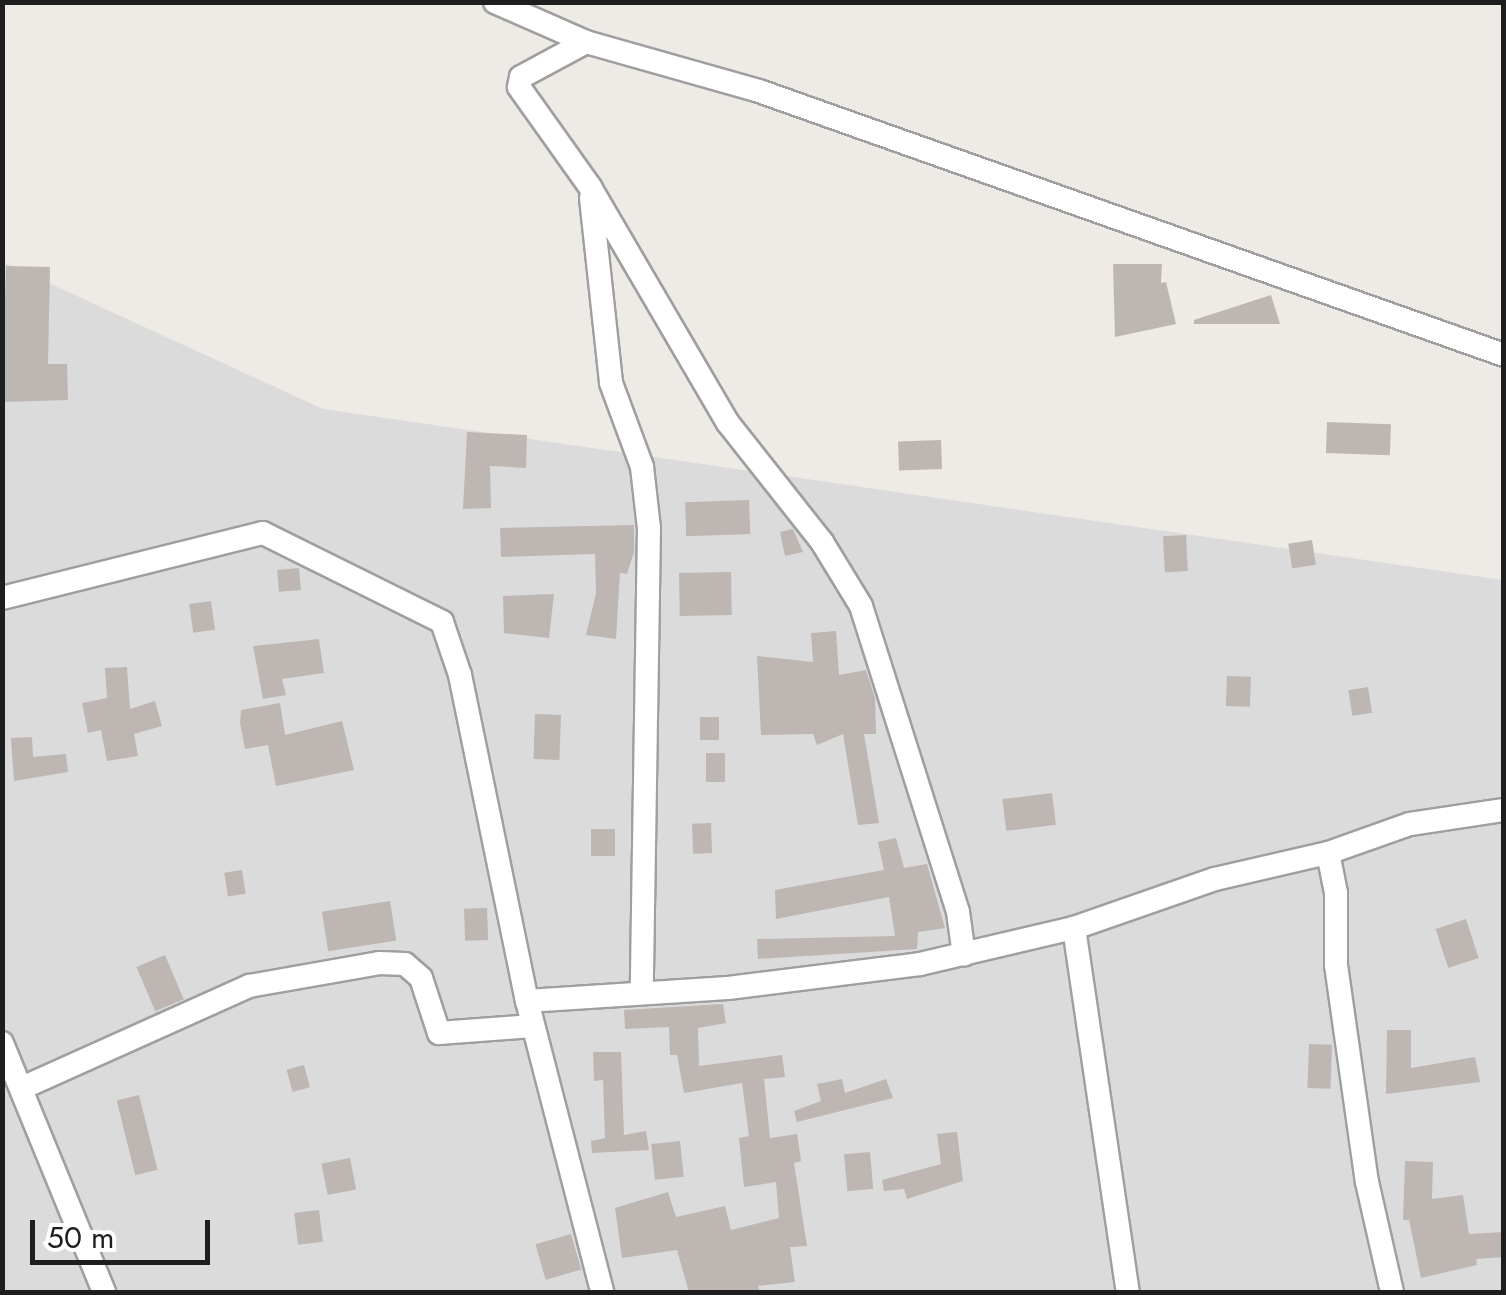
<!DOCTYPE html>
<style>
body{margin:0}
#map{position:relative;width:1506px;height:1295px;overflow:hidden;background:#eeeae5;font-family:Jost,sans-serif}
div>[style]{position:absolute}
.residential>*{inset:0;background:#dcdbdb}
.building>*{inset:0;background:#beb6b2;transform-origin:0 0}
.roads{filter:drop-shadow(2px 0 #9f9f9f) drop-shadow(-2px 0 #9f9f9f) drop-shadow(0 2px #9f9f9f) drop-shadow(0 -2px #9f9f9f)}
.minor>*{height:22px;margin:-11px;padding:0 11px;transform-origin:11px;border-radius:11px;background:#fff}
span{translate:-50% -50%;white-space:nowrap;text-align:center;line-height:1.15;-webkit-text-stroke:8px #fff;paint-order:stroke}
.frame{position:absolute;inset:0;border:5px solid #1e1e1e;pointer-events:none}
.scale{position:absolute;left:30px;top:1220px;width:180px;height:45px;box-sizing:border-box;border:5px solid #1e1e1e;border-top:0;padding-left:12px;font-size:30px;line-height:35px;white-space:nowrap;color:#1e1e1e;-webkit-text-stroke:8px #fff;paint-order:stroke}
</style>
<div id="map">
<div class="residential">
<i style="clip-path:polygon(3px 262px,323px 409px,1503px 580px,1503px 1292px,3px 1292px)"></i>
</div>
<div class="building">
<i style="clip-path:polygon(1113px 264px,1162px 264px,1161px 283px,1166px 282px,1176px 324px,1115px 337px)"></i>
<i style="clip-path:polygon(6px 266px,50px 267px,48px 364px,67px 364px,68px 400px,2px 402px)"></i>
<i style="clip-path:polygon(1271px 295px,1280px 324px,1194px 324px,1194px 320px)"></i>
<i style="left:1327px;top:422px;width:64px;height:31px;rotate:2deg"></i>
<i style="clip-path:polygon(467px 432px,527px 435px,526px 468px,490px 466px,491px 508px,463px 509px)"></i>
<i style="left:941px;top:440px;width:29px;height:43px;rotate:88deg"></i>
<i style="left:749px;top:500px;width:34px;height:64px;rotate:88deg"></i>
<i style="clip-path:polygon(634px 525px,634px 552px,627px 574px,620px 573px,616px 639px,586px 635px,596px 593px,595px 554px,501px 557px,500px 528px)"></i>
<i style="clip-path:polygon(793px 529px,803px 552px,785px 556px,780px 532px)"></i>
<i style="left:1186px;top:535px;width:36px;height:23px;rotate:87deg"></i>
<i style="left:1312px;top:540px;width:25px;height:24px;rotate:81deg"></i>
<i style="left:299px;top:568px;width:22px;height:22px;rotate:85deg"></i>
<i style="left:731px;top:572px;width:43px;height:52px;rotate:89deg"></i>
<i style="clip-path:polygon(554px 594px,549px 638px,504px 633px,503px 596px)"></i>
<i style="left:211px;top:601px;width:29px;height:22px;rotate:82deg"></i>
<i style="clip-path:polygon(836px 631px,839px 675px,866px 670px,875px 698px,876px 734px,864px 734px,879px 823px,858px 825px,843px 734px,817px 745px,813px 734px,761px 735px,757px 656px,813px 662px,811px 633px)"></i>
<i style="clip-path:polygon(319px 639px,324px 673px,282px 679px,286px 695px,263px 699px,253px 646px)"></i>
<i style="clip-path:polygon(127px 667px,130px 709px,155px 701px,162px 726px,134px 734px,138px 756px,107px 761px,101px 730px,88px 733px,82px 703px,107px 698px,105px 668px)"></i>
<i style="left:1227px;top:676px;width:24px;height:30px;rotate:2deg"></i>
<i style="left:1368px;top:687px;width:26px;height:20px;rotate:81deg"></i>
<i style="clip-path:polygon(280px 703px,285px 735px,342px 721px,354px 770px,276px 786px,268px 745px,245px 749px,240px 723px,241px 710px)"></i>
<i style="left:535px;top:714px;width:26px;height:45px;rotate:2deg"></i>
<i style="left:700px;top:717px;width:19px;height:23px"></i>
<i style="clip-path:polygon(32px 737px,33px 757px,66px 754px,68px 772px,14px 781px,11px 738px)"></i>
<i style="left:706px;top:753px;width:19px;height:29px"></i>
<i style="left:1052px;top:793px;width:32px;height:50px;rotate:83deg"></i>
<i style="left:711px;top:823px;width:30px;height:19px;rotate:88deg"></i>
<i style="left:591px;top:829px;width:24px;height:27px"></i>
<i style="clip-path:polygon(896px 838px,904px 868px,927px 864px,945px 928px,918px 932px,917px 949px,758px 959px,757px 939px,895px 936px,889px 897px,776px 919px,775px 890px,884px 870px,878px 842px)"></i>
<i style="left:242px;top:870px;width:24px;height:18px;rotate:81deg"></i>
<i style="left:390px;top:901px;width:40px;height:69px;rotate:81deg"></i>
<i style="left:487px;top:908px;width:32px;height:23px;rotate:88deg"></i>
<i style="left:1466px;top:919px;width:41px;height:32px;rotate:72deg"></i>
<i style="left:165px;top:955px;width:48px;height:31px;rotate:67deg"></i>
<i style="clip-path:polygon(723px 1004px,726px 1023px,698px 1028px,699px 1066px,782px 1055px,785px 1077px,764px 1079px,770px 1138px,797px 1134px,801px 1161px,794px 1163px,807px 1246px,790px 1247px,795px 1282px,758px 1286px,760px 1292px,689px 1292px,677px 1250px,622px 1258px,615px 1208px,668px 1192px,676px 1217px,725px 1206px,731px 1230px,779px 1218px,776px 1182px,744px 1187px,739px 1138px,749px 1136px,742px 1083px,684px 1093px,677px 1055px,670px 1055px,669px 1027px,625px 1029px,624px 1010px)"></i>
<i style="clip-path:polygon(1387px 1030px,1411px 1030px,1411px 1068px,1475px 1057px,1480px 1082px,1386px 1094px)"></i>
<i style="left:1309px;top:1044px;width:23px;height:44px;rotate:2deg"></i>
<i style="clip-path:polygon(593px 1052px,621px 1052px,624px 1135px,646px 1131px,649px 1150px,592px 1153px,591px 1141px,605px 1138px,603px 1080px,594px 1081px)"></i>
<i style="left:304px;top:1065px;width:23px;height:18px;rotate:75deg"></i>
<i style="clip-path:polygon(842px 1079px,845px 1093px,886px 1079px,893px 1098px,797px 1122px,794px 1111px,821px 1101px,817px 1084px)"></i>
<i style="left:139px;top:1095px;width:77px;height:23px;rotate:76deg"></i>
<i style="clip-path:polygon(957px 1132px,963px 1181px,907px 1199px,904px 1189px,884px 1191px,882px 1180px,941px 1164px,937px 1134px)"></i>
<i style="left:680px;top:1141px;width:36px;height:29px;rotate:84deg"></i>
<i style="left:870px;top:1152px;width:37px;height:26px;rotate:85deg"></i>
<i style="left:350px;top:1158px;width:32px;height:29px;rotate:79deg"></i>
<i style="clip-path:polygon(1405px 1161px,1433px 1162px,1432px 1199px,1463px 1195px,1469px 1234px,1504px 1232px,1504px 1257px,1476px 1259px,1477px 1265px,1421px 1278px,1409px 1220px,1403px 1220px)"></i>
<i style="left:319px;top:1210px;width:32px;height:25px;rotate:83deg"></i>
<i style="left:571px;top:1234px;width:37px;height:37px;rotate:74deg"></i>
</div>
<div class="roads">
<div class="minor">
<i style="left:495px;top:2px;width:99px;rotate:23.7deg"></i>
<i style="left:586px;top:42px;width:180px;rotate:15.8deg"></i>
<i style="left:759px;top:91px;width:790px;rotate:19.51deg"></i>
<i style="left:586px;top:42px;width:74px;rotate:151.7deg"></i>
<i style="left:521px;top:77px;width:10px;rotate:101deg"></i>
<i style="left:519px;top:87px;width:123px;rotate:54.6deg"></i>
<i style="left:590px;top:187px;width:273px;rotate:59.7deg"></i>
<i style="left:728px;top:423px;width:152px;rotate:51.7deg"></i>
<i style="left:822px;top:542px;width:75px;rotate:58.6deg"></i>
<i style="left:861px;top:606px;width:321px;rotate:72.4deg"></i>
<i style="left:958px;top:912px;width:43px;rotate:82.1deg"></i>
<i style="left:591px;top:198px;width:186px;rotate:83.8deg"></i>
<i style="left:611px;top:383px;width:90px;rotate:69.7deg"></i>
<i style="left:642px;top:467px;width:61px;rotate:83.5deg"></i>
<i style="left:649px;top:528px;width:464px;rotate:90.9deg"></i>
<i style="left:2px;top:598px;width:269px;rotate:-14deg"></i>
<i style="left:263px;top:533px;width:200px;rotate:26.4deg"></i>
<i style="left:442px;top:622px;width:56px;rotate:71.2deg"></i>
<i style="left:460px;top:675px;width:333px;rotate:78.4deg"></i>
<i style="left:527px;top:1001px;width:301px;rotate:75.5deg"></i>
<i style="left:1328px;top:853px;width:41px;rotate:78.7deg"></i>
<i style="left:1336px;top:893px;width:72px;rotate:90deg"></i>
<i style="left:1336px;top:965px;width:219px;rotate:81.9deg"></i>
<i style="left:1367px;top:1182px;width:113px;rotate:77.2deg"></i>
<i style="left:1074px;top:928px;width:368px;rotate:81.6deg"></i>
<i style="left:527px;top:1001px;width:201px;rotate:-3.7deg"></i>
<i style="left:728px;top:988px;width:193px;rotate:-7.1deg"></i>
<i style="left:920px;top:964px;width:158px;rotate:-13.2deg"></i>
<i style="left:1074px;top:928px;width:149px;rotate:-19.2deg"></i>
<i style="left:1215px;top:879px;width:116px;rotate:-13deg"></i>
<i style="left:1328px;top:853px;width:87px;rotate:-19.5deg"></i>
<i style="left:1410px;top:824px;width:95px;rotate:-8.5deg"></i>
<i style="left:2px;top:1043px;width:269px;rotate:67.7deg"></i>
<i style="left:22px;top:1088px;width:249px;rotate:-24.2deg"></i>
<i style="left:249px;top:986px;width:132px;rotate:-10deg"></i>
<i style="left:379px;top:963px;width:26px;rotate:2deg"></i>
<i style="left:405px;top:964px;width:21px;rotate:41deg"></i>
<i style="left:421px;top:978px;width:58px;rotate:71.9deg"></i>
<i style="left:439px;top:1033px;width:94px;rotate:-4.3deg"></i>
</div>
</div>
<div class="frame"></div>
<div class="scale">50 m</div>
</div>
